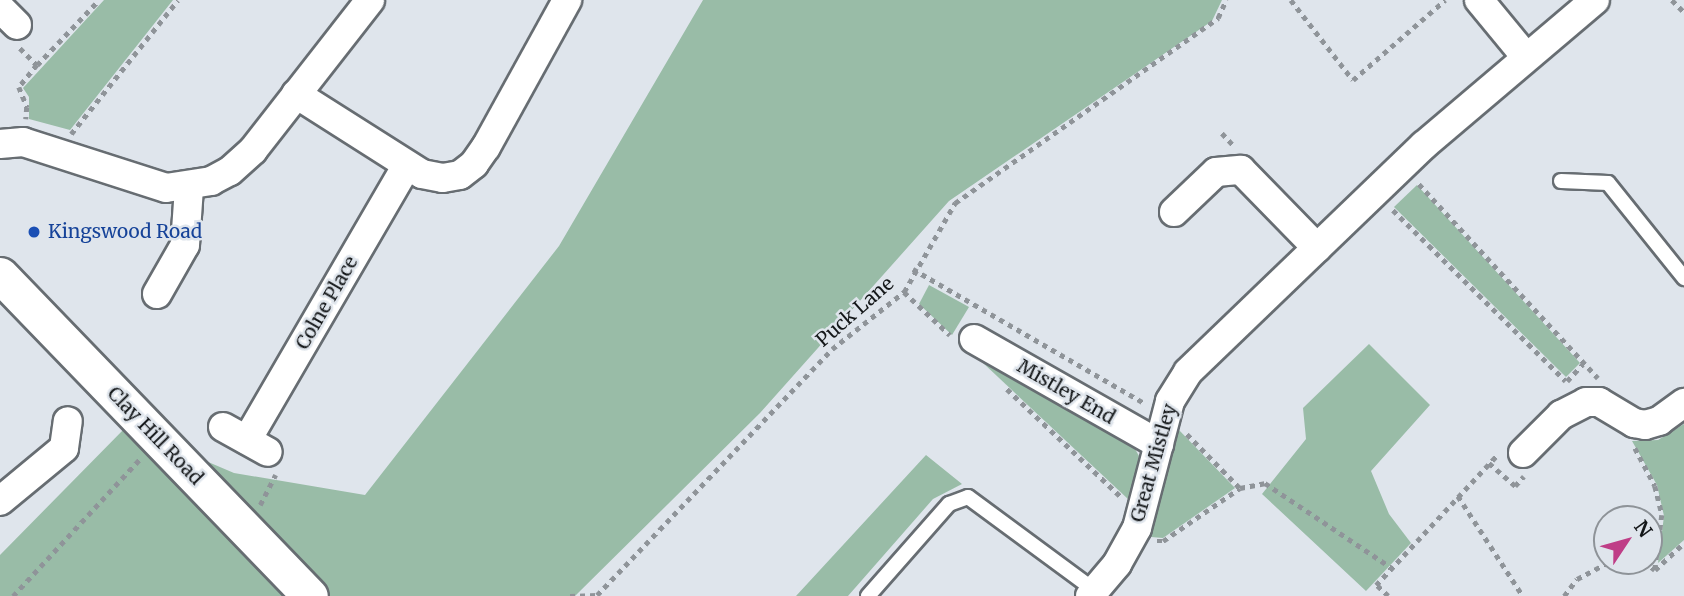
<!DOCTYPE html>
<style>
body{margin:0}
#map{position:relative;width:1684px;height:596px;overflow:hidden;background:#dfe5ec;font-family:Merriweather,serif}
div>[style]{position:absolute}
.green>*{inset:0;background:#99bca7}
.path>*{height:4.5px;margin-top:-2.25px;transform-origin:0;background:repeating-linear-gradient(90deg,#8f9499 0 5px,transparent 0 10px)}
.roads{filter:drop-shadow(2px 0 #676d72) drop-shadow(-2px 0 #676d72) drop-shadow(0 2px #676d72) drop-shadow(0 -2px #676d72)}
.service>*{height:14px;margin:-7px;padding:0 7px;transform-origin:7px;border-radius:7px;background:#fff}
.minor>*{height:28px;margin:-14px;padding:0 14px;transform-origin:14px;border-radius:14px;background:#fff}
.tertiary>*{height:35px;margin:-17.5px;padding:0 17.5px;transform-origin:17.5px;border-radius:17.5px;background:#fff}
.dots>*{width:19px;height:19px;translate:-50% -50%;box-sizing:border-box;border:4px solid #dfe5ec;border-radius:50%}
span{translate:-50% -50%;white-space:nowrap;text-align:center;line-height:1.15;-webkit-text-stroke:5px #dfe5ec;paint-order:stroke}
.transit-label{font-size:19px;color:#164399}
.left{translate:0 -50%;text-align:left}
.street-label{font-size:19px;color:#141719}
.north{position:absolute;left:1593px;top:505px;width:70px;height:70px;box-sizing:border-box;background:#dfe5ec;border:2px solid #8e9398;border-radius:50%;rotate:54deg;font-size:19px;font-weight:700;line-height:28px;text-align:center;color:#141719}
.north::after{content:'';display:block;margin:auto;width:24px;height:32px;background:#bf3e87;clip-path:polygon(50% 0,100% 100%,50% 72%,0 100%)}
</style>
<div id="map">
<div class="green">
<i style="clip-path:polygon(104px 0,173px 0,70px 130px,29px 119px,29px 97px,23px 88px)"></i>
<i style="clip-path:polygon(703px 0,1222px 0,1212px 21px,949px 201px,760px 413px,575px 596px,0 596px,0 555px,126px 427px,234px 473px,365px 495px,559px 246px)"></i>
<i style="clip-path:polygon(1417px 185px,1580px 363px,1566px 377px,1394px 207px)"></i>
<i style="clip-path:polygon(929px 285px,969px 307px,952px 335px,919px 304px)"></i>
<i style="clip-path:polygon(1369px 344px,1430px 405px,1371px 471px,1389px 514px,1411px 543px,1366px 591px,1262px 494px,1306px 439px,1303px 408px)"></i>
<i style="clip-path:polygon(982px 362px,1134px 447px,1139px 456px,1129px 500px)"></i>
<i style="clip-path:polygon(1684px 424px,1684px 540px,1658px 563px,1664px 516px,1657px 485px,1632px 441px,1658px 440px)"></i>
<i style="clip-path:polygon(1178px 429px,1235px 488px,1163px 538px,1151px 537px)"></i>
<i style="clip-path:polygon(926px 455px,962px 484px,933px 499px,848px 596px,796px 596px)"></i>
</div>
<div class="path">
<i style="left:1291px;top:0;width:101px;rotate:52.2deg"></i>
<i style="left:1353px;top:80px;width:122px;rotate:-41deg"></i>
<i style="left:1672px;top:0;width:17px;rotate:45deg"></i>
<i style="left:20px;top:48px;width:24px;rotate:45deg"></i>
<i style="left:37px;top:65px;width:28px;rotate:129deg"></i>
<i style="left:19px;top:87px;width:22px;rotate:68deg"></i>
<i style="left:27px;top:107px;width:12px;rotate:95deg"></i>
<i style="left:37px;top:65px;width:90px;rotate:-46.4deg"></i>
<i style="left:1222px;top:133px;width:18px;rotate:47deg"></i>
<i style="left:71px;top:134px;width:171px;rotate:-51.4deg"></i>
<i style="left:1419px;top:184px;width:264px;rotate:47.3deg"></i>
<i style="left:1393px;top:210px;width:243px;rotate:44.7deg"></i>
<i style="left:913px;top:269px;width:269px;rotate:30.1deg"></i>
<i style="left:904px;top:292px;width:63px;rotate:43.1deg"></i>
<i style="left:1567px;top:381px;width:23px;rotate:-47deg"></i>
<i style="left:1007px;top:389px;width:156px;rotate:43.4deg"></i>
<i style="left:1187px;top:434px;width:76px;rotate:45.5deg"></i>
<i style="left:1635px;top:448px;width:43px;rotate:62.2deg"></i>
<i style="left:1655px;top:486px;width:30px;rotate:76deg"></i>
<i style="left:1662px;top:515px;width:55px;rotate:97.3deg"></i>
<i style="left:1489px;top:463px;width:35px;rotate:41deg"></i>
<i style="left:1515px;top:486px;width:13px;rotate:-48deg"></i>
<i style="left:1458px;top:496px;width:119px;rotate:57deg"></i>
<i style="left:260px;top:505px;width:34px;rotate:-63deg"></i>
<i style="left:1157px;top:541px;width:6px"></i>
<i style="left:1163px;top:541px;width:93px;rotate:-34.5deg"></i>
<i style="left:1240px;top:488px;width:25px;rotate:-11deg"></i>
<i style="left:1265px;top:483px;width:153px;rotate:33.8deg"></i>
<i style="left:1644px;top:561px;width:14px;rotate:39deg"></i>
<i style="left:1655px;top:570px;width:40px;rotate:-43deg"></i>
<i style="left:13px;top:596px;width:188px;rotate:-47.2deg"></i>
<i style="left:570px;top:596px;width:27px;rotate:-2deg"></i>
<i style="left:597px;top:595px;width:340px;rotate:-46.3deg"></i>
<i style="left:832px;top:349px;width:92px;rotate:-38.4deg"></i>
<i style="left:904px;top:292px;width:103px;rotate:-60.2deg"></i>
<i style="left:955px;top:203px;width:322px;rotate:-35.1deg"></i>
<i style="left:1218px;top:18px;width:20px;rotate:-66deg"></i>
<i style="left:1388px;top:596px;width:16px;rotate:-137deg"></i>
<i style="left:1376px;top:585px;width:179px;rotate:-47deg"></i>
<i style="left:1564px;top:596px;width:21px;rotate:-53deg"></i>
<i style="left:1577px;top:579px;width:38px;rotate:-28deg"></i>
</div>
<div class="roads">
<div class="service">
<i style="left:1561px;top:181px;width:47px;rotate:2.4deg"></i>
<i style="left:1608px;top:183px;width:122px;rotate:51.3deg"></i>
<i style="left:868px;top:596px;width:123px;rotate:-48.6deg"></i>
<i style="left:949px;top:504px;width:20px;rotate:-20deg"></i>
<i style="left:968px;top:497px;width:157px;rotate:36.4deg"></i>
</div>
<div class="minor">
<i style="left:1479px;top:0;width:74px;rotate:50.5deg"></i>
<i style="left:0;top:8px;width:24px;rotate:45deg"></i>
<i style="left:296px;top:94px;width:149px;rotate:32.4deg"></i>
<i style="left:422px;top:174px;width:21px;rotate:11deg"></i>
<i style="left:443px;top:178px;width:17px;rotate:-10deg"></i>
<i style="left:460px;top:175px;width:18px;rotate:-38deg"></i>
<i style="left:474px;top:164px;width:21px;rotate:-55deg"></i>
<i style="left:486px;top:147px;width:168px;rotate:-61.1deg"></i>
<i style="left:0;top:144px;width:23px;rotate:-5deg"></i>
<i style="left:23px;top:142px;width:150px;rotate:17.8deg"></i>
<i style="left:166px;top:188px;width:46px;rotate:-8.8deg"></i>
<i style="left:211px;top:181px;width:21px;rotate:-28deg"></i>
<i style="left:230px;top:171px;width:31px;rotate:-42deg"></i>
<i style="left:253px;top:150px;width:190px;rotate:-52deg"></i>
<i style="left:1174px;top:212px;width:58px;rotate:-43.6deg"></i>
<i style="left:1216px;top:172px;width:25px;rotate:-5deg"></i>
<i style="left:1241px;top:170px;width:109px;rotate:45.7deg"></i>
<i style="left:157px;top:294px;width:56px;rotate:-60.3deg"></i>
<i style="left:185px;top:245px;width:57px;rotate:-86deg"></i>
<i style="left:974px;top:339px;width:213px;rotate:29.6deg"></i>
<i style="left:223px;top:427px;width:51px;rotate:29.1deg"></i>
<i style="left:247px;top:440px;width:318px;rotate:-59.8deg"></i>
<i style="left:1523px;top:453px;width:54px;rotate:-45deg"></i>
<i style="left:1561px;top:415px;width:28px;rotate:-27deg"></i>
<i style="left:1586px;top:402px;width:13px"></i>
<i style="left:1599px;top:402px;width:41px;rotate:31deg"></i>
<i style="left:1634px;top:423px;width:11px;rotate:10deg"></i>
<i style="left:1645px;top:425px;width:15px;rotate:-16deg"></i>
<i style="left:1659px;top:421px;width:31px;rotate:-36deg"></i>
<i style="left:0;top:501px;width:83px;rotate:-39.6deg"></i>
<i style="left:64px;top:448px;width:27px;rotate:-82deg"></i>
<i style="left:1090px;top:596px;width:42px;rotate:-49.8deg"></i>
<i style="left:1117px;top:564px;width:41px;rotate:-60.9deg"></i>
<i style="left:1137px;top:528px;width:131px;rotate:-75.4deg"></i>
<i style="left:1170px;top:401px;width:34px;rotate:-58deg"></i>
<i style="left:1188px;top:372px;width:327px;rotate:-43.9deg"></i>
<i style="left:1424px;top:145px;width:224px;rotate:-40.3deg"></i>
</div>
<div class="tertiary">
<i style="left:0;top:275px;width:446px;rotate:46deg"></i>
</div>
</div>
<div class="dots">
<i style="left:34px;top:232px;background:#1a4fb4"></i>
</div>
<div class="transit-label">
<span class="left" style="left:48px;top:232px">Kingswood Road</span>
</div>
<div class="street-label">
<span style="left:327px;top:303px;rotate:-60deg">Colne Place</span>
<span style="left:855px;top:312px;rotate:-41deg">Puck Lane</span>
<span style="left:1066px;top:392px;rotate:30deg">Mistley End</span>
<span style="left:155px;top:436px;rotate:46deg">Clay Hill Road</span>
<span style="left:1154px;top:463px;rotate:-74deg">Great Mistley</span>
</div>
<div class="north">N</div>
</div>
